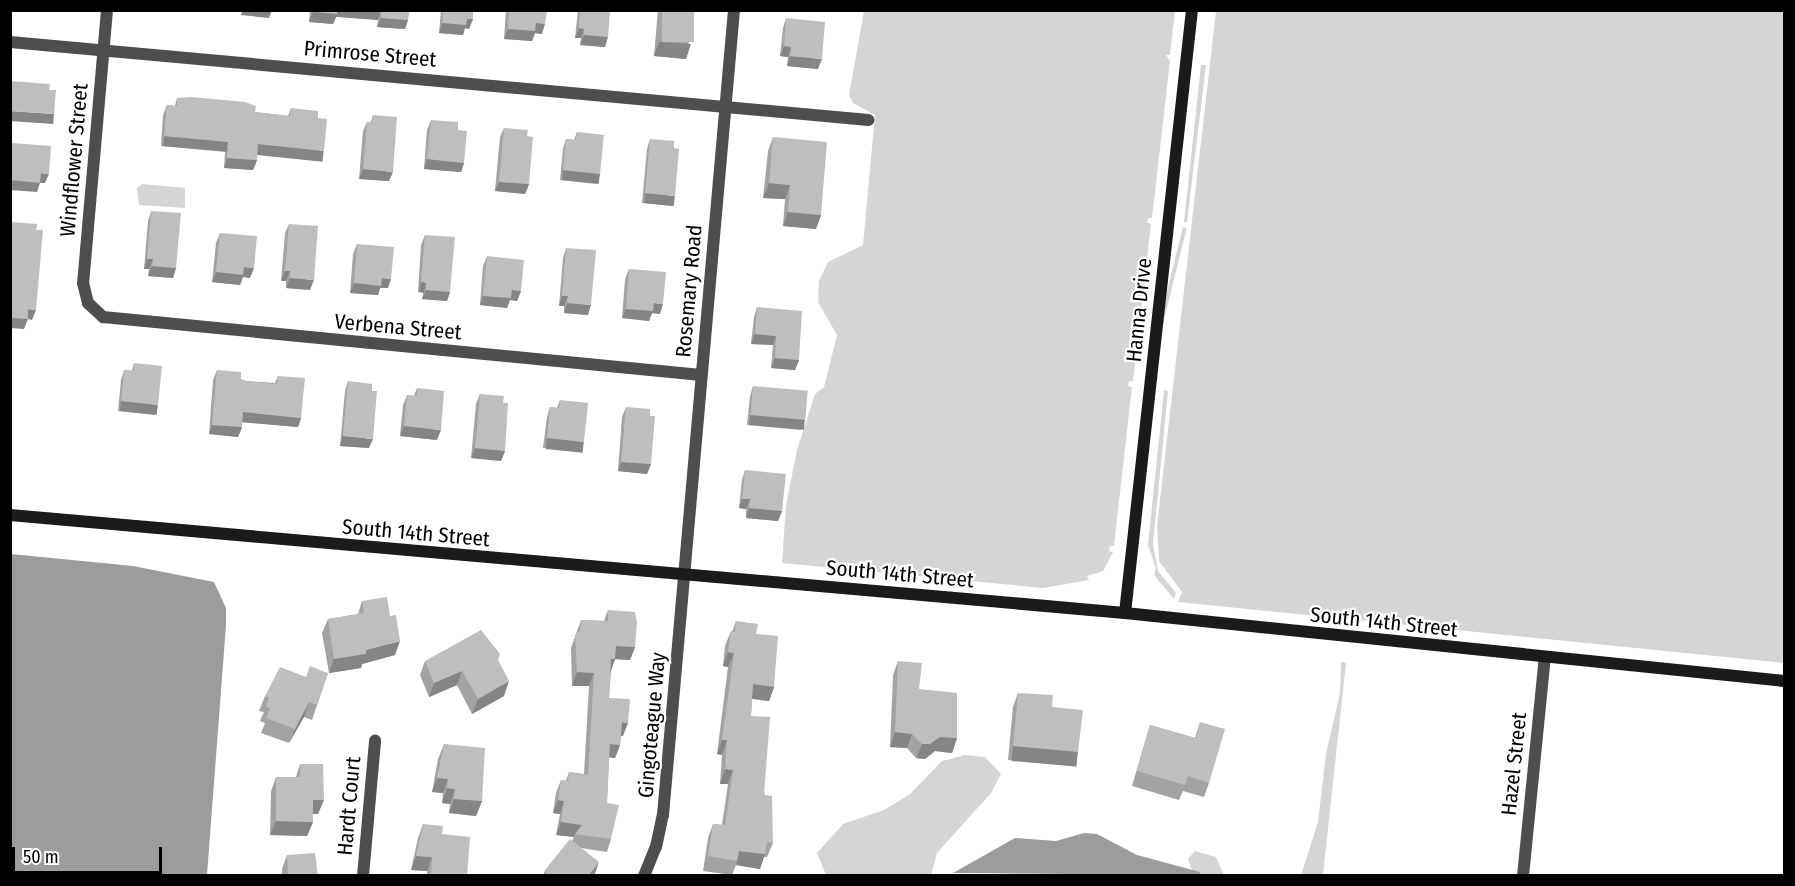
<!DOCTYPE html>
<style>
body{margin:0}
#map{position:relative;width:1795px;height:886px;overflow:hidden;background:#fff;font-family:"Fira Sans Condensed",sans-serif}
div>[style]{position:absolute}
.green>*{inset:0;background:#d5d5d5;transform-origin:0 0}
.water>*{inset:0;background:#9c9c9c}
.street>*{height:12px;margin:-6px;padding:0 6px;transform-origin:6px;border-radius:6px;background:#4e4e4e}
.secondary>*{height:12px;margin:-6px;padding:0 6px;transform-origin:6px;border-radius:6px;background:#1b1b1b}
.wall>*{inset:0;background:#a3a3a3}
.shaded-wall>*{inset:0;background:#858585;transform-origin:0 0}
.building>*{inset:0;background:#bebebe;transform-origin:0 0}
span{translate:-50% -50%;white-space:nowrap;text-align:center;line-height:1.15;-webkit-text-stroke:4.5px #fff;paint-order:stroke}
.street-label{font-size:21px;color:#000}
.frame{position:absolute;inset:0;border:12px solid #000;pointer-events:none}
.scale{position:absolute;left:12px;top:847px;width:150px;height:27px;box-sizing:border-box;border:3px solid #000;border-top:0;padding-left:8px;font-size:18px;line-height:21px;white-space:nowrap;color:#000;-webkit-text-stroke:4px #fff;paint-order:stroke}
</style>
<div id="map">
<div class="green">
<i style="clip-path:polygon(864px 11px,1175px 11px,1170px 55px,1166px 55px,1170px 61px,1152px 218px,1148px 218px,1147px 222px,1151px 224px,1133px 381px,1129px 381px,1128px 386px,1132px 387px,1114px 546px,1110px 546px,1109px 551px,1113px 552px,1103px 571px,1087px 576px,1089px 580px,1043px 588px,782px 563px,786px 505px,797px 450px,815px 394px,824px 387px,837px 335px,818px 302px,819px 281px,828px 262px,863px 245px,875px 115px,853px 103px,849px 95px)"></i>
<i style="clip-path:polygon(1216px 11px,1784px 11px,1784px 663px,1178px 602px,1182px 592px,1159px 561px,1157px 526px)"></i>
<i style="clip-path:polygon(1201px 65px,1206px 65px,1187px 222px,1184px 222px)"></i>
<i style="clip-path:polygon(142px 184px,185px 188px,185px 208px,139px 205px,137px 188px)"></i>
<i style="left:1183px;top:227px;width:4px;height:159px;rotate:14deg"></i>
<i style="clip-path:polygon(1164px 390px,1168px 391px,1153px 544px,1158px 571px,1176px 593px,1174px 599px,1154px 575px,1156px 568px,1148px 545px)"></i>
<i style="clip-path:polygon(1341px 662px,1346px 663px,1323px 875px,1301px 875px,1318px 822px,1326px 754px,1340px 693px)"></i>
<i style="clip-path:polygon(965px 755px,985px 757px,1001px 774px,991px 793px,937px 853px,931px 875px,826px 875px,817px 853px,843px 824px,884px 810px,910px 794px,942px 761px)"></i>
<i style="clip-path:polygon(1195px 851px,1216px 857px,1224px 875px,1200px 875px,1192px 870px,1188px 859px)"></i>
</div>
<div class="water">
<i style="clip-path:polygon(11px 554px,133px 566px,214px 582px,226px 608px,226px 625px,207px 875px,11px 875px)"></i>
<i style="clip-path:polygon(1084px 833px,1097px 834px,1137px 855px,1200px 872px,1200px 875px,953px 873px,1015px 838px,1056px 841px)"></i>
</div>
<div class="street">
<i style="left:107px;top:10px;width:274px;rotate:95deg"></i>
<i style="left:83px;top:283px;width:21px;rotate:76deg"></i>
<i style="left:88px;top:303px;width:21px;rotate:43deg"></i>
<i style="left:103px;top:317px;width:601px;rotate:5.54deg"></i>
<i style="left:10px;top:42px;width:862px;rotate:5.19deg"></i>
<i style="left:363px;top:876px;width:136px;rotate:-84.9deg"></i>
<i style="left:644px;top:876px;width:31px;rotate:-68deg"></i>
<i style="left:656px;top:847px;width:33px;rotate:-78deg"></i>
<i style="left:663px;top:815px;width:808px;rotate:-84.96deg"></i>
<i style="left:1523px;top:876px;width:220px;rotate:-84.3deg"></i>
</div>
<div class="secondary">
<i style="left:10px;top:515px;width:1119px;rotate:5.02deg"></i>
<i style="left:1125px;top:613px;width:662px;rotate:5.89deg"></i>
<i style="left:1125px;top:613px;width:607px;rotate:-83.66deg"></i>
</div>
<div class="wall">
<i style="clip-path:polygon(310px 10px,409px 10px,408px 20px,405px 29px,377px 27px,378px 20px,339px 17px,336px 17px,333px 24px,309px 22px)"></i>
<i style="clip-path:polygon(441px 10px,473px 10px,473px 19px,469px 29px,465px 28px,463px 35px,439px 33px)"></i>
<i style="clip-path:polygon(506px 10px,547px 10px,542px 34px,535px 33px,532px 41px,504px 39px)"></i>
<i style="clip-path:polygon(578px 10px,610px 10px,605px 47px,580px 45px,581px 38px,575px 38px)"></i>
<i style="clip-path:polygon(658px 10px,694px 10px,686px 59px,654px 56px)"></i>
<i style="clip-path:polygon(786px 18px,818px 69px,787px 66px,788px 57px,780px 56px,783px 28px)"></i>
<i style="clip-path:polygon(177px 98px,255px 112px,288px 116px,291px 108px,318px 118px,321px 161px,257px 154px,257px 160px,253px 170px,224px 168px,225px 152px,161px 146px,163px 115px,167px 105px,175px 106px)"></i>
<i style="clip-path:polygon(373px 115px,389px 181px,359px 179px,363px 131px,367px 122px,371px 122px)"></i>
<i style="clip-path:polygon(431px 120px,458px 130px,464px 163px,461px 172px,424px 169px,427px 130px)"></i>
<i style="clip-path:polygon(504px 128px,527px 136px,529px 184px,525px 194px,495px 191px,500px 137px)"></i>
<i style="clip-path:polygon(577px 132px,600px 174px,597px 184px,560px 180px,563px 149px,566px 139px,574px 140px)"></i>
<i style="clip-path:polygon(773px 137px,821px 215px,816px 229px,783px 226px,785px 199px,763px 198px,768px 151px)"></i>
<i style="clip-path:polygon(650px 139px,672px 206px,642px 203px,647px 149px)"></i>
<i style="clip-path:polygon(151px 211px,176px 268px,173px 278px,148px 276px,149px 269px,144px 269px,148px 221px)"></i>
<i style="clip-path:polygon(289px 224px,310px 290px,286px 288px,286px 281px,281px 281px,285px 233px)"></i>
<i style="clip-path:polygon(220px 233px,250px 278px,243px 277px,240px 285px,212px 282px,216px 243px)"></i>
<i style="clip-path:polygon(425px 235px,450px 292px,447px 301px,422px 299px,423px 293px,418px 292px,421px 245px)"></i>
<i style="clip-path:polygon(357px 244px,388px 288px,380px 288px,378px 295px,350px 293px,353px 254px)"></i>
<i style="clip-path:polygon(566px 248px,588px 315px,564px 313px,564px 306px,559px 306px,563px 258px)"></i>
<i style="clip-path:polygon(487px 256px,521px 291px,517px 301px,510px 300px,507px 308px,480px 305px,483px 266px)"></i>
<i style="clip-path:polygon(629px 269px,660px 314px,652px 313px,649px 321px,622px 318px,625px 279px)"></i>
<i style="clip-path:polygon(757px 307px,799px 360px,795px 370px,771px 368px,773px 345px,751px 344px,754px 317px)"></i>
<i style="clip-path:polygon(134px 363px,155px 415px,118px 411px,121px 380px,124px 370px,132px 371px)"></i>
<i style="clip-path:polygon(217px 370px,246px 381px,275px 383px,278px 376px,301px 418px,298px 427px,242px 422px,242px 427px,238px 437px,209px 434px,213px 380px)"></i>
<i style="clip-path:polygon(348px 381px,369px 448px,340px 446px,345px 391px)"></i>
<i style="clip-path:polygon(753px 386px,805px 420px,801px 430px,747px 425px,750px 396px)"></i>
<i style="clip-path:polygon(417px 388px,437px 440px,400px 436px,403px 405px,407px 395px,414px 396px)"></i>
<i style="clip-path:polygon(480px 394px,503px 403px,505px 451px,501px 461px,471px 458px,476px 404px)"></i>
<i style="clip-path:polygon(560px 400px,581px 452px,543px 448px,547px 417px,550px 407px,557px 408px)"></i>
<i style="clip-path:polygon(626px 407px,650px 416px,651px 464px,647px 474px,618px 471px,622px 417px)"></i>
<i style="clip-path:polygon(745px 470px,782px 511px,778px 521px,746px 518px,746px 509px,739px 508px,742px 480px)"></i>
<i style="clip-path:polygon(362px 601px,395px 655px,362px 664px,361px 668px,329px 673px,322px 633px,328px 619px,358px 614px)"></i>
<i style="clip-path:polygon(608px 610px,635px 647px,630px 660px,615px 659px,611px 671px,609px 698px,623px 736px,621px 736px,620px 745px,615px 758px,609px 757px,607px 803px,611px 839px,607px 852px,581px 848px,594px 876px,543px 876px,545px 870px,572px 841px,574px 837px,556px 835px,560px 814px,553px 813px,556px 793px,561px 780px,566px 781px,569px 772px,584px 774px,589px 686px,572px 686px,571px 648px,581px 620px,604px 621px)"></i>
<i style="clip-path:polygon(736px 621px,756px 634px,774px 687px,769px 701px,752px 699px,751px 716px,773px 843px,767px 857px,764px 857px,760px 869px,736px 865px,732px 875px,703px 871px,708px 838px,713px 824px,722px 825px,728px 784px,720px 784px,722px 755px,717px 754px,728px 667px,723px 666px,725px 646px,731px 631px,732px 632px)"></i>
<i style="clip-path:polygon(498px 660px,504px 696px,472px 714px,457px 685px,429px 697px,420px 675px,425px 661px)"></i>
<i style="clip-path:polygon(898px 661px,957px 738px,952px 753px,935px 751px,925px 759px,916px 758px,907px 748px,890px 747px,893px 675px)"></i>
<i style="clip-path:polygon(328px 673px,312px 720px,304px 717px,289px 743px,261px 733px,265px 723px,260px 721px,264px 712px,259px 711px,265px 696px,306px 677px)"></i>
<i style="clip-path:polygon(1018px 693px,1052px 707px,1078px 752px,1073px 766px,1008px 760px,1013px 707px)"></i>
<i style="clip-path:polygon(1200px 722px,1209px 783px,1204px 797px,1183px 791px,1179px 800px,1132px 786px,1150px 725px,1195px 738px)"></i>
<i style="clip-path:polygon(444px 744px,482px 801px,476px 816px,449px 813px,450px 804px,442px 803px,443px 793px,432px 792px,438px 759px)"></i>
<i style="clip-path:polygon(300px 764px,318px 814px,313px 814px,313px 822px,307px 836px,270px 835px,271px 791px,276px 777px,296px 777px)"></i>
<i style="clip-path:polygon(423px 824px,442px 834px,467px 876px,427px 876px,427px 871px,411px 870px,418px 838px)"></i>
<i style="clip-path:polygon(287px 855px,318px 876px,282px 876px,282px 869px)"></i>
</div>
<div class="shaded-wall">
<i style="clip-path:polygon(243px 10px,272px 10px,269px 18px,241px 15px)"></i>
<i style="clip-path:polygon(336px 10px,381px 10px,378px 20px,339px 17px,336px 17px,333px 24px,309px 22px,313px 12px)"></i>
<i style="clip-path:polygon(381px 18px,408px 20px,405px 29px,377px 27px)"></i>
<i style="clip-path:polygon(467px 19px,473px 19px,469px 29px,465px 28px,463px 35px,439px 33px,442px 23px)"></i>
<i style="clip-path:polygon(536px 23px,545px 24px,542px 34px,535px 33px,532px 41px,504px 39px,508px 29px)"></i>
<i style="clip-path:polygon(579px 28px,584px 29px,581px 38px,575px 38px)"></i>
<i style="clip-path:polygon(584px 35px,608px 37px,605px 47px,580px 45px)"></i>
<i style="clip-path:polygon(659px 42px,691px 44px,686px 59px,654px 56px)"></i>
<i style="clip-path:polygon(784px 46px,791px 47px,788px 57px,780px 56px)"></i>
<i style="clip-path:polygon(790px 56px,822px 59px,818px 69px,787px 66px)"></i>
<i style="left:10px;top:111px;width:44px;height:10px;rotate:4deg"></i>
<i style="left:164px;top:136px;width:64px;height:10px;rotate:5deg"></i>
<i style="left:258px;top:144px;width:66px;height:11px;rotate:6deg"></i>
<i style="clip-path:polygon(227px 158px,257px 160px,253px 170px,224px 168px)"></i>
<i style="clip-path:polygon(427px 159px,464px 163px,461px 172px,424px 169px)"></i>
<i style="clip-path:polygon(363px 169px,393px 172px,389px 181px,359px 179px)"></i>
<i style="left:563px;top:170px;width:37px;height:10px;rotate:6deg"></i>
<i style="clip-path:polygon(41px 173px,49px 174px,45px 183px,40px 183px,37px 192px,10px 190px,10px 180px)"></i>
<i style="clip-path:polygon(499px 182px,529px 184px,525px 194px,495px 191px)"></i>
<i style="clip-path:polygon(769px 183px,790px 185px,785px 199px,763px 198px)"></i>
<i style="left:645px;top:193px;width:30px;height:10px;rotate:6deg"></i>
<i style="clip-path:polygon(788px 212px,821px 215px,816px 229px,783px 226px)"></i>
<i style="clip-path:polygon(147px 259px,153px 259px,149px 269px,144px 269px)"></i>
<i style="clip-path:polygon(152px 266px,176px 268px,173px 278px,148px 276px)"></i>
<i style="clip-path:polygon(244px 267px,254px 268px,250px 278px,243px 277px,240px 285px,212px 282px,216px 272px)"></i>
<i style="clip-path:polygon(285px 271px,290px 271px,286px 281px,281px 281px)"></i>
<i style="clip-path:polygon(290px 278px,314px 280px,310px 290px,286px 288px)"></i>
<i style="clip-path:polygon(382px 278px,391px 279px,388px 288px,380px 288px,378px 295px,350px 293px,354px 283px)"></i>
<i style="left:421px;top:282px;width:5px;height:10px;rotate:11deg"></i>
<i style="clip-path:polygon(426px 290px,450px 292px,447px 301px,422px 299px)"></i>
<i style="clip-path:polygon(512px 290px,521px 291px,517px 301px,510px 300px,507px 308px,480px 305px,483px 296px)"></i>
<i style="clip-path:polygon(562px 296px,568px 296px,564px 306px,559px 306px)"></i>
<i style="clip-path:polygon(567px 303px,591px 305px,588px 315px,564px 313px)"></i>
<i style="clip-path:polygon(654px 303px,663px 304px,660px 314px,652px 313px,649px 321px,622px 318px,626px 309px)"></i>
<i style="clip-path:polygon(28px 309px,36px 310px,32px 320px,28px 319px,24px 329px,10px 328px,10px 318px)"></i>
<i style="clip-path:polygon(755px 334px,776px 336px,773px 345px,751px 344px)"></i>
<i style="clip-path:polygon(775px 358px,799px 360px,795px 370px,771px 368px)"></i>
<i style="left:121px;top:401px;width:37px;height:10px;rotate:6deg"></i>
<i style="clip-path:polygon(243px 412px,301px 418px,298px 427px,240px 422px)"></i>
<i style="left:750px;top:415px;width:55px;height:10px;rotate:5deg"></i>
<i style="clip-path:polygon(212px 425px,242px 427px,238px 437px,209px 434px)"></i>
<i style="clip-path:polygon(404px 426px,441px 430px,437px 440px,400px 436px)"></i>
<i style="clip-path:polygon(343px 436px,373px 439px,369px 448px,340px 446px)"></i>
<i style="left:547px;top:438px;width:37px;height:11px;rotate:6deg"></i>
<i style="clip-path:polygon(475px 448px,505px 451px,501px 461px,471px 458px)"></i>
<i style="clip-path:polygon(621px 462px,651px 464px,647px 474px,618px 471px)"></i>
<i style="clip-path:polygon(742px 499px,750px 499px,746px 509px,739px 508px)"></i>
<i style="clip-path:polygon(749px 508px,782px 511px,778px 521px,746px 518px)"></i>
<i style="clip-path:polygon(400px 641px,395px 655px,362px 664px,361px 668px,329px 673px,334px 659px)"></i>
<i style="clip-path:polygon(616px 646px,635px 647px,630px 660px,612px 659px,615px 659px,610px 673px,606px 672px)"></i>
<i style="clip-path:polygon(728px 652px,734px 653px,728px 667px,723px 666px)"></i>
<i style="clip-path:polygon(462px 671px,457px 685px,429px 697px,434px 683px)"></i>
<i style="clip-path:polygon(577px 672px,594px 673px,589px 686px,572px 686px)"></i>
<i style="clip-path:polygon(509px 681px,504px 696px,472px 714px,478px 699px)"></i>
<i style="clip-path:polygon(753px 684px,774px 687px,769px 701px,747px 698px)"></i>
<i style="clip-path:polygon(309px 702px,304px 717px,289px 743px,295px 729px)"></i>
<i style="clip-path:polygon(622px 722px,628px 723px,623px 736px,617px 735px)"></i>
<i style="clip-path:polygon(895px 732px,912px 734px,907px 748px,890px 747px)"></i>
<i style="clip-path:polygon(940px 737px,957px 738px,952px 753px,935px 751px,925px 759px,916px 758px,922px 744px)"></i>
<i style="clip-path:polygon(722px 740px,727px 740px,722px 755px,717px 754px)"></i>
<i style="clip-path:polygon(610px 744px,620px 745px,615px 758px,605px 757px)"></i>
<i style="left:1013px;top:746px;width:65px;height:15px;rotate:5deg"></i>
<i style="clip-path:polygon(725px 769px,733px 770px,728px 784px,720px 784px)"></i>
<i style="clip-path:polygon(437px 778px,448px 779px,443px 793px,432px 792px)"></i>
<i style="clip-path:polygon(447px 788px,455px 789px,450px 804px,442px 803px)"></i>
<i style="clip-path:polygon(454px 799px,482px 801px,476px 816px,449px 813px)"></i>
<i style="clip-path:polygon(313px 800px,324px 800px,318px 814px,308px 814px)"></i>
<i style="clip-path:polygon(558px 800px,564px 801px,560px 814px,553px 813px)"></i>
<i style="clip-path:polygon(276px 821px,313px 822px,307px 836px,270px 835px)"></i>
<i style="clip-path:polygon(561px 822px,582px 825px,575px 834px,574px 837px,556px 835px)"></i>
<i style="clip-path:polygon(739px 851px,765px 854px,760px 869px,736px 865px)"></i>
<i style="clip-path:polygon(416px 856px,432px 857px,427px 871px,411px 870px)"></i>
<i style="clip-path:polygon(599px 862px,594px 876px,588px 876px)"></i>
</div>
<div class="building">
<i style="clip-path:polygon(313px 10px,337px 10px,337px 14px,313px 12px)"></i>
<i style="clip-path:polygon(381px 10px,409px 10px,408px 20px,381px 18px)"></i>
<i style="clip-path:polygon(443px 10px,473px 10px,473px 19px,467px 19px,466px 25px,442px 23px)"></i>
<i style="clip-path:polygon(509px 10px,547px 10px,545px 24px,536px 23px,535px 31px,508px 29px)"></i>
<i style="clip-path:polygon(580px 10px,610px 10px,608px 37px,584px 35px,584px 29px,579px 28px)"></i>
<i style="left:662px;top:10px;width:32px;height:32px"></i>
<i style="clip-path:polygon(786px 18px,825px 22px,822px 59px,790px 56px,791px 47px,784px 46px)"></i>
<i style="clip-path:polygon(10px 81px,50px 84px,49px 90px,56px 90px,54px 114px,10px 111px)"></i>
<i style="clip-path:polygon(191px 97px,245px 102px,256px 106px,255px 112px,290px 116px,291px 108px,318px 111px,318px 118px,327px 119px,324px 151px,258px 144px,257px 160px,227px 158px,228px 142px,164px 136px,167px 105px,177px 106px,177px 98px)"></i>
<i style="clip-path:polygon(373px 115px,397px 117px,393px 172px,363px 169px,367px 122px,372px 122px)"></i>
<i style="clip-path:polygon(431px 120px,458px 122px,458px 130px,467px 131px,464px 163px,427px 159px)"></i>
<i style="clip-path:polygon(504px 128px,528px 130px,527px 136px,533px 137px,529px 184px,499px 182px)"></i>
<i style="clip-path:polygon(577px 132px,604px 135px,600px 174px,563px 170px,566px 139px,576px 140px)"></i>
<i style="clip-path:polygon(773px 137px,827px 142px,821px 215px,788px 212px,790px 185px,769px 183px)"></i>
<i style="clip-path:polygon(650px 139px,674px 141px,674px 148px,679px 149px,675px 196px,645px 193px)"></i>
<i style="clip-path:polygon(12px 143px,51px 146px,49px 174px,41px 173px,40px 183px,10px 180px,10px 162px)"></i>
<i style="clip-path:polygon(151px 211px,181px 213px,176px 268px,152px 266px,153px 259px,147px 259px)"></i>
<i style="clip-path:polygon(10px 222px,37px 224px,36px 230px,43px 230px,36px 310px,28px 309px,28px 319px,10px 318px)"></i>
<i style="clip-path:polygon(289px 224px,318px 226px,314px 280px,290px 278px,290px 271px,285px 271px)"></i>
<i style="clip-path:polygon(220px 233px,257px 236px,254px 268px,244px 267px,243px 275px,216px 272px)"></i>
<i style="clip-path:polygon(425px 235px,455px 237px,450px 292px,426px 290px,426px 283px,421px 282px)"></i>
<i style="clip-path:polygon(357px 244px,394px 247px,391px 279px,382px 278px,381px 286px,354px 283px)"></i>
<i style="clip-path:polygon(566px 248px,596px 250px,591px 305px,567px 303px,568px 296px,562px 296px)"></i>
<i style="clip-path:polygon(487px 256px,524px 260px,521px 291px,512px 290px,511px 298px,483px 296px)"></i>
<i style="clip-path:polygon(629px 269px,666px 272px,663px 304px,654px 303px,653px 311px,626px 309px)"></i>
<i style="clip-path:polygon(757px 307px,802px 311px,799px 360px,775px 358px,776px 336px,755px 334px)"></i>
<i style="clip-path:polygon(134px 363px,162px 366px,158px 405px,121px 401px,124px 370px,134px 371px)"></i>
<i style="clip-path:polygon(217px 370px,241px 372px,241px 379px,246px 381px,277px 384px,278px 376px,305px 378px,301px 418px,243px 412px,242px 427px,212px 425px)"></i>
<i style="clip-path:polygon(348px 381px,372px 384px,372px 391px,377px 391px,373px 439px,343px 436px)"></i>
<i style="left:753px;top:386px;width:55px;height:29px;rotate:5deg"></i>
<i style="clip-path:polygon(417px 388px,444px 391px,441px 430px,404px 426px,407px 395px,417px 396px)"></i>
<i style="clip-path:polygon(480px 394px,504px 396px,503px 403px,508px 403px,505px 451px,475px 448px)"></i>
<i style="clip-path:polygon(560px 400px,588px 403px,584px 442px,547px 438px,550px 407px,559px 408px)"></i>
<i style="clip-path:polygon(626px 407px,650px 409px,650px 416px,655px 416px,651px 464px,621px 462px)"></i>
<i style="clip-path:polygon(745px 470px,786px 474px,782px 511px,749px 508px,750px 499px,742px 499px)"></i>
<i style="clip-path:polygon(387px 597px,390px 616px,396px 615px,400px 641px,366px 650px,366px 654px,334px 659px,328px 619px,364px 613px,362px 601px)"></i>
<i style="clip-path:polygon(608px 610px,635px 612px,637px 622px,635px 647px,616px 646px,615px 659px,611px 659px,609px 698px,630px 699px,628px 723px,622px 722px,620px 745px,610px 744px,607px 803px,619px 805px,611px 839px,575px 834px,582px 825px,561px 822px,564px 801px,558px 800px,561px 780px,568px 781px,569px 772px,588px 775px,594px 673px,577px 672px,575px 635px,580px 631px,581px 620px,608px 621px)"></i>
<i style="clip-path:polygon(736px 621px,758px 624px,756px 634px,778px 636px,774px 687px,753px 684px,751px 716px,770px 717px,764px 795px,772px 796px,773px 843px,767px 842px,765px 854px,739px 851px,737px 861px,708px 856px,713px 824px,725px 825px,733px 770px,725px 769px,727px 740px,722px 740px,734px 653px,728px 652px,731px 631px,735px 632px)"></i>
<i style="clip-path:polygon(481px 630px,500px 654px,498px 660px,509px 681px,478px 699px,462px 671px,434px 683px,425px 661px)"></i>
<i style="clip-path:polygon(898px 661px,922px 663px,919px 689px,957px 693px,957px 738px,940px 737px,930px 744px,922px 744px,912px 734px,895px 732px)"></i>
<i style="clip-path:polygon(310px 666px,328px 673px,317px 705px,309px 702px,295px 729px,266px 718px,270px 708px,266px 707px,269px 698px,265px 696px,280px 667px,306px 677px)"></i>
<i style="clip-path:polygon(1018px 693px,1053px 695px,1052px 707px,1083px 710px,1078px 752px,1013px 746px)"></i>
<i style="clip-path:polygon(1200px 722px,1225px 729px,1209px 783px,1188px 776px,1185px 785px,1137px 771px,1150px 725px,1196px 738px)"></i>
<i style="clip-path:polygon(444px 744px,485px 748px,482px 801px,454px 799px,455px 789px,447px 788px,448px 779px,437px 778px)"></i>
<i style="clip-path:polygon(300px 764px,323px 764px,324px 800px,313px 800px,313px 822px,276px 821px,276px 777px,300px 777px)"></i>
<i style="clip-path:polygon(423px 824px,443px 826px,442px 834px,470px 837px,467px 876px,431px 876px,432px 857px,416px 856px)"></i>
<i style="clip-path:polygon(570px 839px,599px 862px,588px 876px,547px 876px,545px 870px)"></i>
<i style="clip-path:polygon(315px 853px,318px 876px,288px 876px,287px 855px)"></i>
</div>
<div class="street-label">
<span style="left:370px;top:54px;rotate:5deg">Primrose Street</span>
<span style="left:74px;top:160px;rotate:-85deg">Windflower Street</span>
<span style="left:689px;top:291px;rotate:-85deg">Rosemary Road</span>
<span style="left:1139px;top:310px;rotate:-84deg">Hanna Drive</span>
<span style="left:398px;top:327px;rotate:5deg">Verbena Street</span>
<span style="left:416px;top:533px;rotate:5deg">South 14th Street</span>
<span style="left:900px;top:574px;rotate:5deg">South 14th Street</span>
<span style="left:1384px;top:622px;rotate:6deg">South 14th Street</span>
<span style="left:652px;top:725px;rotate:-85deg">Gingoteague Way</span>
<span style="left:1514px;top:764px;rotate:-84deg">Hazel Street</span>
<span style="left:349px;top:806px;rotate:-85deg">Hardt Court</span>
</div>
<div class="frame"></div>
<div class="scale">50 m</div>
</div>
